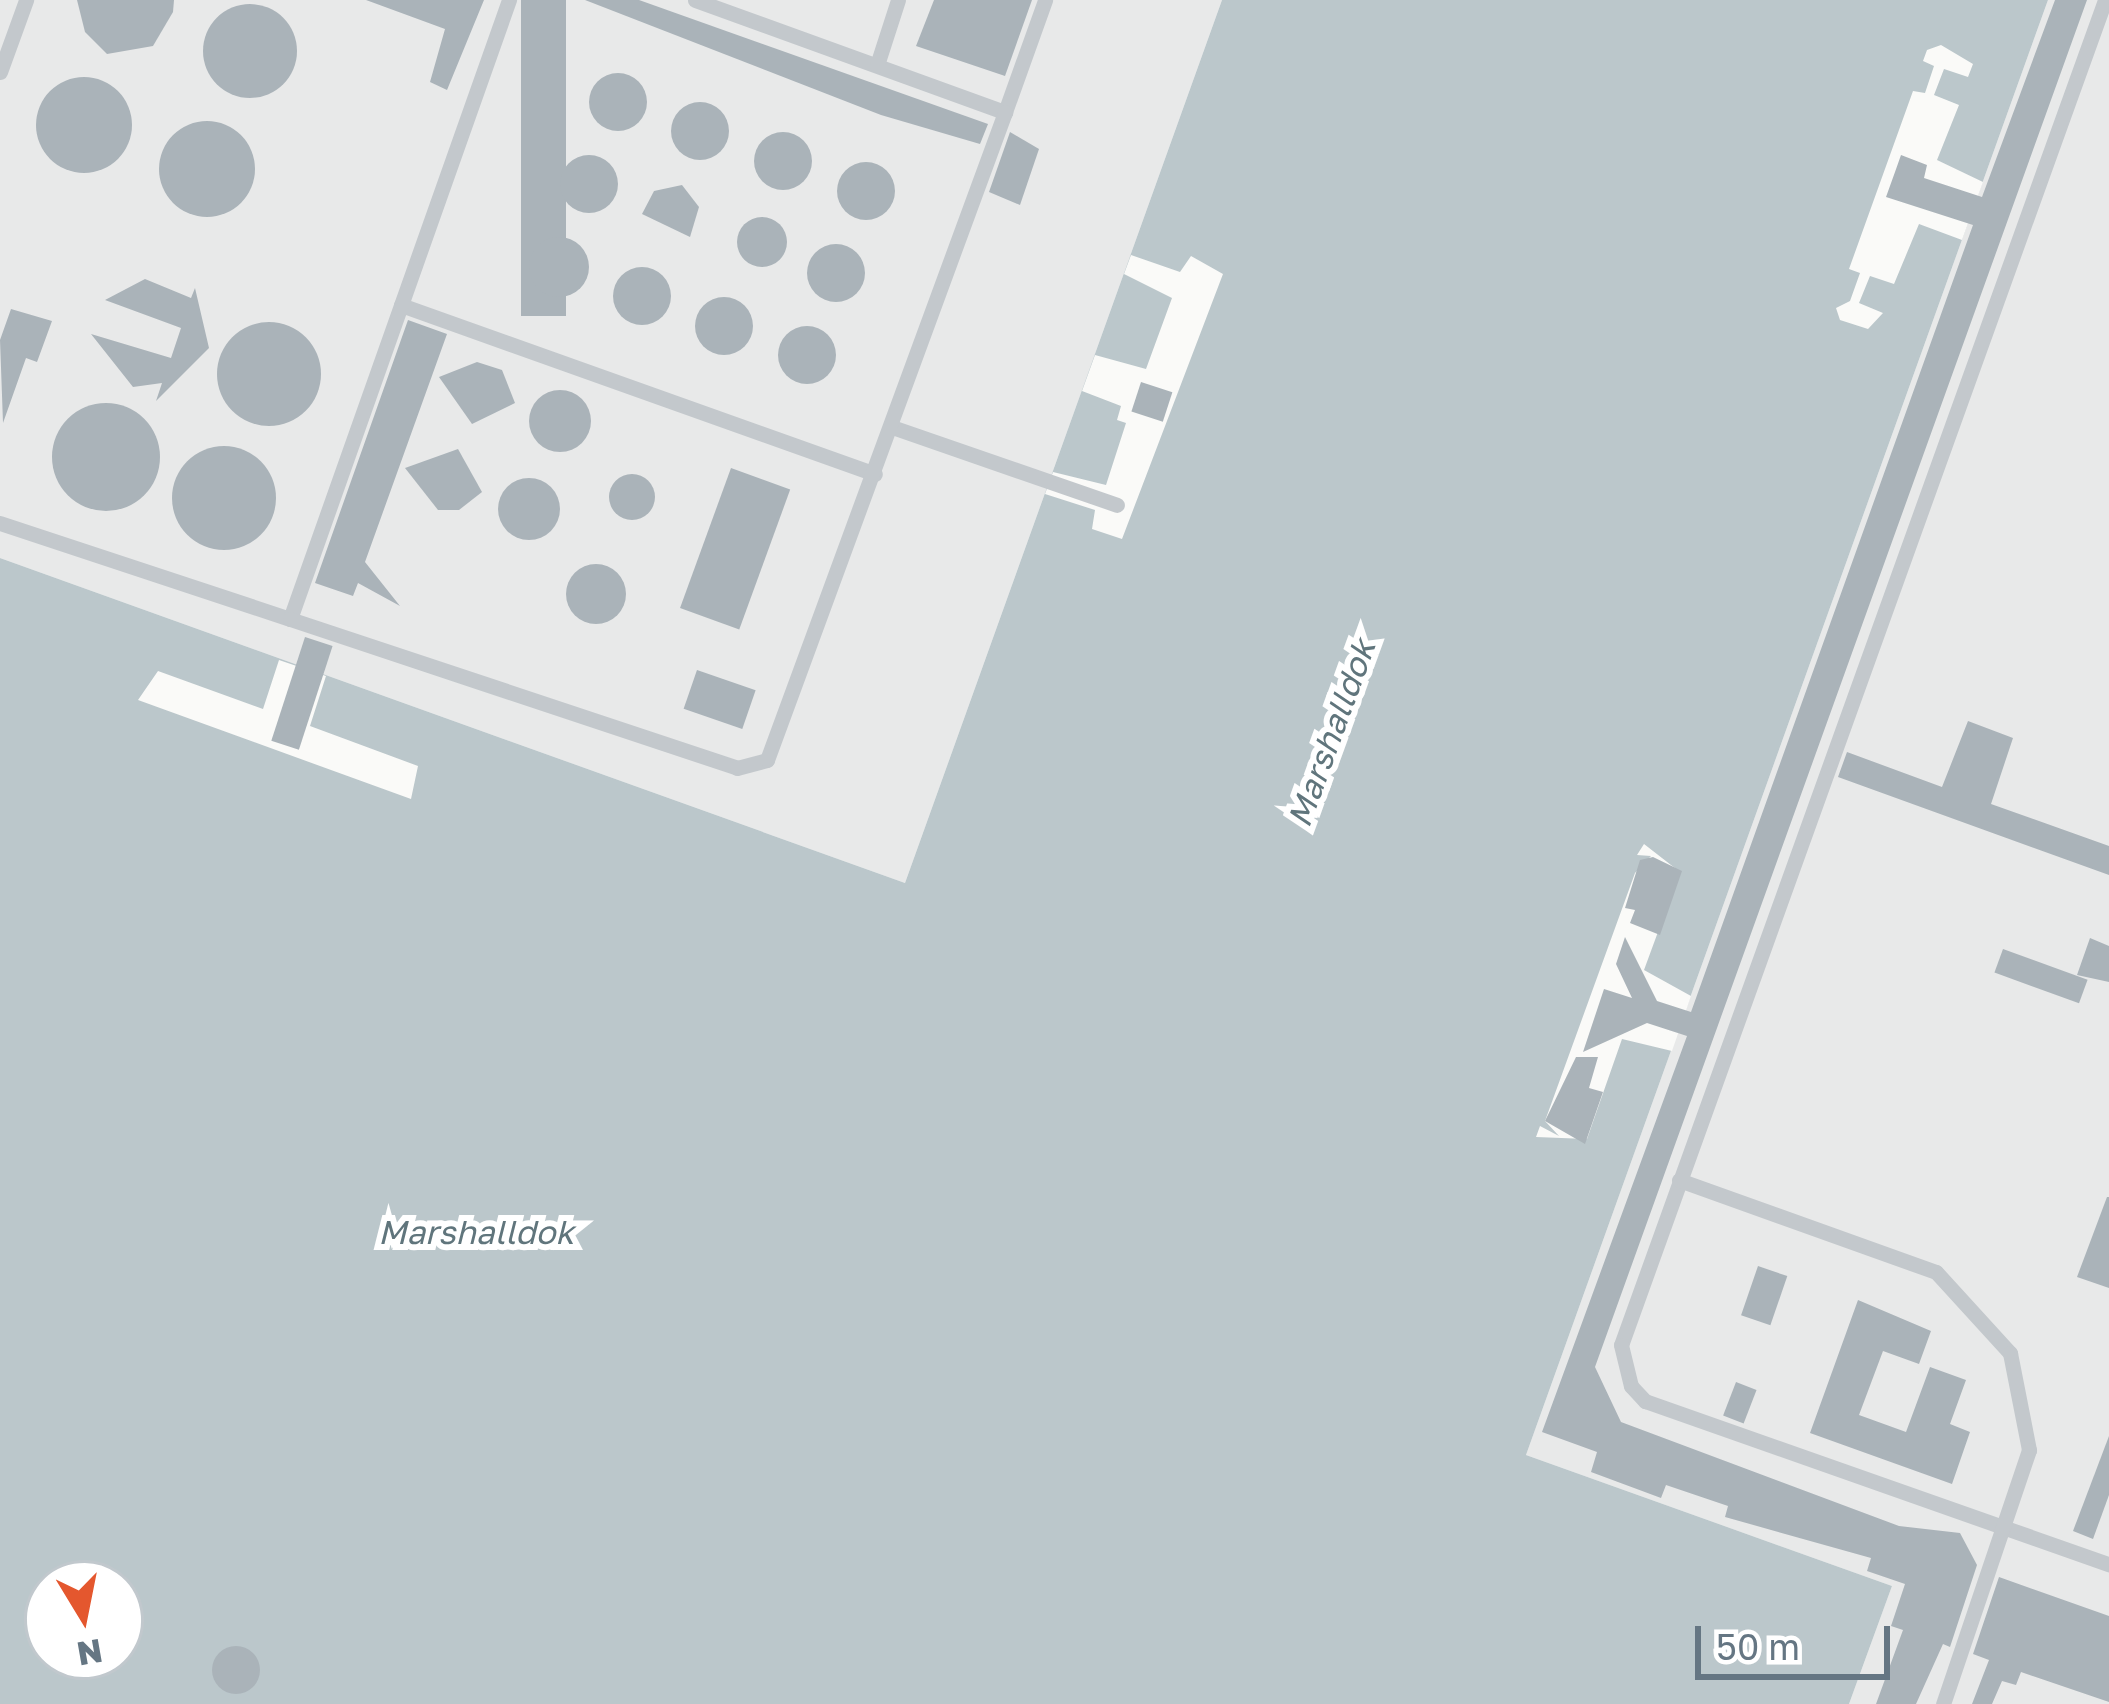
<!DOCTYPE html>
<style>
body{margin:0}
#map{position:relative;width:2109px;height:1704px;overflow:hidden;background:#fafaf8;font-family:"Golos Text",sans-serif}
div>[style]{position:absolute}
.built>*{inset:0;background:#e8e9e9}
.water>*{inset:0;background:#bbc7cb}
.pier>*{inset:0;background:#fafaf8}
.building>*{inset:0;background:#aab3b9;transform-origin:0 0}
.round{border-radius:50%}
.lane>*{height:15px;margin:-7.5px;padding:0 7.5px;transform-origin:7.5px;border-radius:7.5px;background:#c3c8cc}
span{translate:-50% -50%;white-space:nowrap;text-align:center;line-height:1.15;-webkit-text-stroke:12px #fff;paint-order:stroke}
.water-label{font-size:33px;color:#60757c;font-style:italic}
.north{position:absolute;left:24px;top:1560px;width:120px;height:120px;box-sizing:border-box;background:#fff;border:3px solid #c1c8cd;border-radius:50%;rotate:170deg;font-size:33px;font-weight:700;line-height:48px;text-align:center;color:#657683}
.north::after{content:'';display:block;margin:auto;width:42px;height:54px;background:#e4572e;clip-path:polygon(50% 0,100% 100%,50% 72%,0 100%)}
.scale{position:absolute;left:1695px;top:1626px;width:195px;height:54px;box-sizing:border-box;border:6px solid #657683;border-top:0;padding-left:15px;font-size:36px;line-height:42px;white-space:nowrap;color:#657683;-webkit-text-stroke:9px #fff;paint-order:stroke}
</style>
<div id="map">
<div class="built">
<i style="clip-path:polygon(0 0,1222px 0,905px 883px,0 558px)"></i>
<i style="clip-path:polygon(2048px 0,2109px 0,2109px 1704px,1849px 1704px,1892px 1586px,1526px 1455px)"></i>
</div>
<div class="water">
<i style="clip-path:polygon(evenodd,1222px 0,2048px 0,1526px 1455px,1892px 1586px,1849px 1704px,0 1704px,0 558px,905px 883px,1222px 0,48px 1584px,120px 1584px,120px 1656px,48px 1656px,48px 1584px)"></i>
</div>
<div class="pier">
<i style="clip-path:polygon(1941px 45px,1973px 64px,1968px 77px,1944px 69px,1934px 95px,1959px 105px,1937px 160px,1983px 182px,1962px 240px,1919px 224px,1894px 284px,1870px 276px,1859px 303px,1883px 313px,1868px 329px,1840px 320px,1836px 308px,1850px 301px,1860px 273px,1849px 269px,1913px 91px,1925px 93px,1934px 66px,1923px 61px,1927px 50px)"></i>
<i style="clip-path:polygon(1131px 255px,1180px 272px,1191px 256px,1223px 274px,1122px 539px,1092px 529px,1095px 510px,1045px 494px,1053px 472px,1106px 485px,1126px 423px,1117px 420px,1121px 406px,1082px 391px,1095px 355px,1146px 369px,1172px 298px,1124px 274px)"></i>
<i style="clip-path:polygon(279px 660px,326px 676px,310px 726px,418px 766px,411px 799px,138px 700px,158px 671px,263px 709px)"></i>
<i style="clip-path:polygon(1644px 844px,1680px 872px,1644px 970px,1691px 996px,1672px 1051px,1622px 1039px,1587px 1139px,1536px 1137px,1540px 1126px,1559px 1136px,1545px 1121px,1635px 873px,1651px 856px,1637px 855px)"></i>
</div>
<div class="building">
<i style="clip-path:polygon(77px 0,174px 0,173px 12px,153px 46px,107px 54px,85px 32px)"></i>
<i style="clip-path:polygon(366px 0,484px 0,447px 90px,430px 82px,445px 29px)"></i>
<i style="left:521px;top:0;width:45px;height:316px"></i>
<i style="clip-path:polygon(585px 0,639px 0,988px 124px,980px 144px,881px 115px)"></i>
<i style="clip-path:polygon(934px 0,1032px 0,1005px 76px,916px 46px)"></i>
<i style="clip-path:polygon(2055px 0,2087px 0,1595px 1367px,1621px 1422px,1899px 1526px,1960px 1533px,1977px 1565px,1950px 1647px,1943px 1644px,1916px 1704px,1876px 1704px,1903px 1630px,1891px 1626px,1905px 1584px,1867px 1571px,1871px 1558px,1725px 1517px,1728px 1506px,1666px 1485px,1661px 1498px,1591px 1472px,1597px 1452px,1542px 1432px,1687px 1036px,1647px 1023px,1583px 1052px,1604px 989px,1632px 998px,1616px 964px,1625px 937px,1657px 1001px,1691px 1012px,1973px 225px,1886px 197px,1895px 172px,1901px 155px,1927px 165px,1924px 178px,1982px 197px)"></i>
<i class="round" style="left:203px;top:4px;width:94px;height:94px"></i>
<i class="round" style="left:589px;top:73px;width:58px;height:58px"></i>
<i class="round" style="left:36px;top:77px;width:96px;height:96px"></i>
<i class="round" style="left:671px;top:102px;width:58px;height:58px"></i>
<i class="round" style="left:159px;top:121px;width:96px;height:96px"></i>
<i class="round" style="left:754px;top:132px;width:58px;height:58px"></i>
<i style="clip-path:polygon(1010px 132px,1039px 149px,1020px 205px,989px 192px)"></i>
<i class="round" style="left:560px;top:155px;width:58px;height:58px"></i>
<i class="round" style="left:837px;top:162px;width:58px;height:58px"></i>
<i style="clip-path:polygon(682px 185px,699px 207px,690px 237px,642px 214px,654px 191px)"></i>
<i class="round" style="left:737px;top:217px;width:50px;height:50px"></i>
<i class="round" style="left:529px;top:237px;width:60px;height:60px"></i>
<i class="round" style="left:807px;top:244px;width:58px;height:58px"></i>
<i class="round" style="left:613px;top:267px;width:58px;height:58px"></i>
<i style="clip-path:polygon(145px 279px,191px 298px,195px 288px,209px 348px,156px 401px,162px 383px,133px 387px,91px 334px,171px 358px,181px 328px,105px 300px)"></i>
<i class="round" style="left:695px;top:297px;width:58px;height:58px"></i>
<i style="clip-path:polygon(11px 309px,52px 321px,37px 362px,26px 358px,3px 423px,0 340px)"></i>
<i style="clip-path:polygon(408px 320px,447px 334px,365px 562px,400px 606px,358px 583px,353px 596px,315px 583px)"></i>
<i class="round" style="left:217px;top:322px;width:104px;height:104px"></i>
<i class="round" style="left:778px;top:326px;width:58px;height:58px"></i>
<i style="clip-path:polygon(477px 362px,502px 370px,515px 403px,472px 424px,439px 377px)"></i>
<i style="left:1141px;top:382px;width:33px;height:31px;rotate:18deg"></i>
<i class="round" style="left:529px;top:390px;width:62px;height:62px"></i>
<i class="round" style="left:52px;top:403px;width:108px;height:108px"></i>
<i class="round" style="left:172px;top:446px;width:104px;height:104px"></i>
<i style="clip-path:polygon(458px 449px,482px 492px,459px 510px,438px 510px,405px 468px)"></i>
<i style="left:731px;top:468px;width:63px;height:149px;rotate:20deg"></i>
<i class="round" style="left:609px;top:474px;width:46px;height:46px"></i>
<i class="round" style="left:498px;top:478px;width:62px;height:62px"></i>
<i class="round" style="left:566px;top:564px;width:60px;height:60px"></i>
<i style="left:305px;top:637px;width:29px;height:109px;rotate:18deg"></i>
<i style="left:697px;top:670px;width:62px;height:41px;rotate:19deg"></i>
<i style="clip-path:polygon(1968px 721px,2013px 738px,1991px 804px,2109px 846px,2109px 875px,1838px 777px,1847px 752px,1942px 787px)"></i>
<i style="clip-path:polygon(1653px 857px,1682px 871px,1660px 935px,1630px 923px,1635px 910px,1625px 908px,1640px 860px)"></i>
<i style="clip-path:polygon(2090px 938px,2109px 946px,2109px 982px,2077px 975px)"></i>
<i style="left:2003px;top:949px;width:90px;height:25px;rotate:20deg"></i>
<i style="clip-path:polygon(1576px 1057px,1598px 1057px,1589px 1088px,1603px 1092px,1585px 1144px,1545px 1121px)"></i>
<i style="clip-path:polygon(2107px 1197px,2109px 1197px,2109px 1288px,2077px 1277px)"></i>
<i style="left:1758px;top:1266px;width:31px;height:52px;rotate:19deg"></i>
<i style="clip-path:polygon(1858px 1300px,1931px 1331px,1919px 1364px,1883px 1351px,1859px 1415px,1906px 1432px,1930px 1367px,1966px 1380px,1950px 1424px,1970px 1432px,1952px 1484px,1810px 1433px)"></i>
<i style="left:1736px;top:1382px;width:22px;height:36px;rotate:21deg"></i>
<i style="clip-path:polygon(2109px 1436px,2109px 1495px,2093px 1539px,2073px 1531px)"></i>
<i style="clip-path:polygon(1999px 1577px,2109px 1616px,2109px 1702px,2021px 1672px,2016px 1685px,2002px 1681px,1992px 1704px,1972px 1704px,1989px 1660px,1973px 1654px)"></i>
<i class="round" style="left:212px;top:1646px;width:48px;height:48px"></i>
</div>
<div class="lane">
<i style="left:695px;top:0;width:330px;rotate:19.9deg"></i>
<i style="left:1005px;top:112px;width:119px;rotate:-70.3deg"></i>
<i style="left:2105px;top:0;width:1429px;rotate:109.79deg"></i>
<i style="left:1621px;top:1345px;width:42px;rotate:76.3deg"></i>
<i style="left:1631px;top:1386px;width:21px;rotate:47deg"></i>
<i style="left:1645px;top:1401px;width:492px;rotate:19.4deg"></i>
<i style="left:877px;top:65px;width:68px;rotate:-72.1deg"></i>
<i style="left:0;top:72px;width:77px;rotate:-70.1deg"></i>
<i style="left:401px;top:305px;width:503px;rotate:19.62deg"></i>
<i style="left:892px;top:427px;width:238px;rotate:19.1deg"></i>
<i style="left:0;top:523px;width:305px;rotate:18.3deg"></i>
<i style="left:290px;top:619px;width:657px;rotate:-70.52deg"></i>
<i style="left:290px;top:619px;width:471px;rotate:18.4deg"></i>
<i style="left:737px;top:768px;width:31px;rotate:-15deg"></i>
<i style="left:767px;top:760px;width:690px;rotate:-69.83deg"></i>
<i style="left:1679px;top:1180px;width:273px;rotate:19.7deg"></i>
<i style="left:1936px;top:1272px;width:110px;rotate:47.6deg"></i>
<i style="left:2010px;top:1353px;width:99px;rotate:78.9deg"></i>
<i style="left:2029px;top:1450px;width:268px;rotate:108.7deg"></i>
</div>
<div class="water-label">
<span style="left:1331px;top:733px;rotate:-70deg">Marshalldok</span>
<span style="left:476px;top:1232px">Marshalldok</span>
</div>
<div class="north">N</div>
<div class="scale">50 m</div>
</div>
